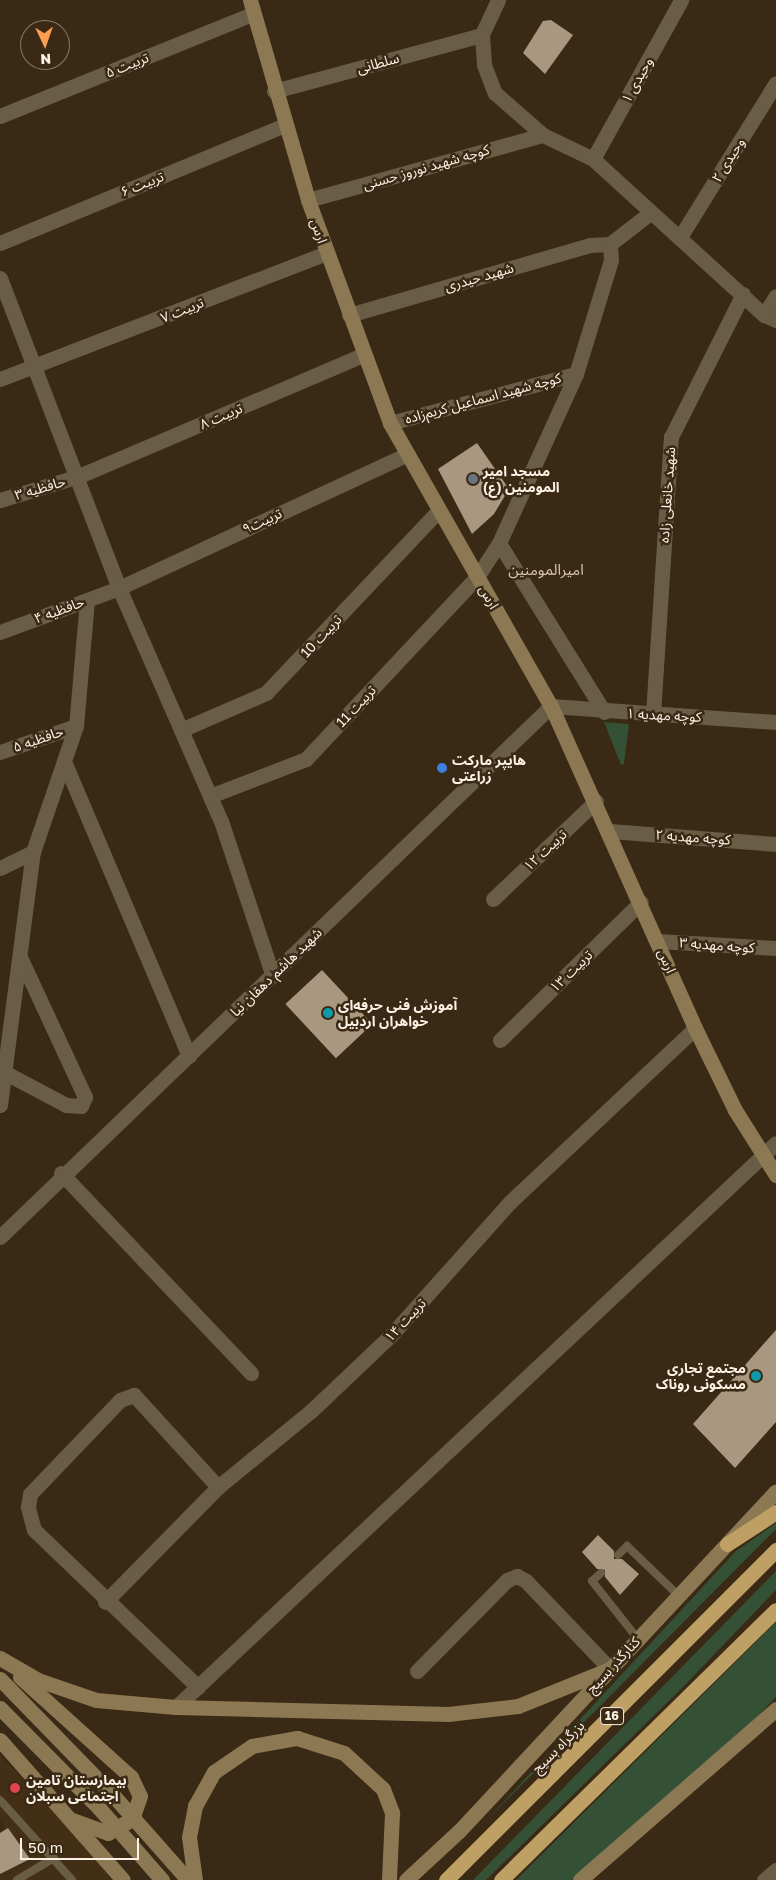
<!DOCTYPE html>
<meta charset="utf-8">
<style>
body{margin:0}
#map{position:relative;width:776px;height:1880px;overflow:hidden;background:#392915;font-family:"Golos Text","Noto Sans Arabic",sans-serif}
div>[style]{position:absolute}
.built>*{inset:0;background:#432f15}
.green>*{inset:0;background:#345136}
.building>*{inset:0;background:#aa9780;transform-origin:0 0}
.lane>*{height:8px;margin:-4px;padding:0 4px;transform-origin:4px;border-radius:4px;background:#6a5d46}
.street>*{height:15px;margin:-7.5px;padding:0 7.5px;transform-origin:7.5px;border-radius:7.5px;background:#6a5d46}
.secondary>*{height:15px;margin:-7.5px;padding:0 7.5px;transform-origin:7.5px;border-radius:7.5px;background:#8c7853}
.highway>*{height:15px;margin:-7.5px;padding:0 7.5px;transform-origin:7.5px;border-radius:7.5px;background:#be9f64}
.secondary-bridge>*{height:15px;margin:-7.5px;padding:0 7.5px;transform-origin:7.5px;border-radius:7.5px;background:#8c7853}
.dots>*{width:14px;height:14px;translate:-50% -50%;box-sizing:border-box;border:2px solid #392915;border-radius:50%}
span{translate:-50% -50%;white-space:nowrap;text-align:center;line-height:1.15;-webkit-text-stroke:5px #392915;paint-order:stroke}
.shield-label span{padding:1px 4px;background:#392915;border:1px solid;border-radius:4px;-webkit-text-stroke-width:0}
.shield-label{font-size:12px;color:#fbf1e4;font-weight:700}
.street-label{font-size:14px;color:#fbf1e4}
.poi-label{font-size:14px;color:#fbf1e4;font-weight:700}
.left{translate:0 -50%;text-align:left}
.right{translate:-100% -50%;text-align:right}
.neighbourhood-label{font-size:15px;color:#d8c4ac}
.north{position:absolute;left:20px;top:20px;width:50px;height:50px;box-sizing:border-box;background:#392915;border:1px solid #877968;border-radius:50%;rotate:177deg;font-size:14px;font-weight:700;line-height:20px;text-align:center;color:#fbf1e4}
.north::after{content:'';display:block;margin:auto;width:18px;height:22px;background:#fb9e51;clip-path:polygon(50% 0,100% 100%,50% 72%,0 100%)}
.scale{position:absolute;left:20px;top:1838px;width:119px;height:22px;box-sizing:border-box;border:2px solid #fbf1e4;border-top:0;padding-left:6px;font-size:15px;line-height:18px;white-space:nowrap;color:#fbf1e4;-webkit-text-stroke:4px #392915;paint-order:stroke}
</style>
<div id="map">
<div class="built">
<i style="clip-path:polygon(0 1755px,94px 1855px,111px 1880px,0 1880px,0 1874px,11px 1867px,0 1840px,19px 1867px,29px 1859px,8px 1828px,0 1833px,5px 1828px,0 1820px)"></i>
</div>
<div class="green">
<i style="clip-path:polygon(604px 722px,629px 724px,624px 764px,621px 765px)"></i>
<i style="clip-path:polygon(776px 1523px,776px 1529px,485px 1822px,736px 1551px)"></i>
<i style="clip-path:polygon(776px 1571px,776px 1590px,680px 1690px,486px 1880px,473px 1880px)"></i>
<i style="clip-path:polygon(776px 1622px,776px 1697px,758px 1716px,576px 1880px,516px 1880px)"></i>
</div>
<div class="building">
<i style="clip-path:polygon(551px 20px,573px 35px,545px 74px,523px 53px,543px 21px)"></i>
<i style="clip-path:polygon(477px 443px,509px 489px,494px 514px,472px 534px,438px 469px)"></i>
<i style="left:322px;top:970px;width:74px;height:50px;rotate:47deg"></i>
<i style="clip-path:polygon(776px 1330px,776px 1422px,735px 1468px,693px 1424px)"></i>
<i style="clip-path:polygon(598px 1535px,614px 1551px,614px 1559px,622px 1559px,639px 1574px,620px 1595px,605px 1577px,605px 1570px,597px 1569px,582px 1552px)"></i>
<i style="clip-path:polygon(8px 1828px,30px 1859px,0 1874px,0 1833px)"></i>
</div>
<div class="lane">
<i style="left:618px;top:1555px;width:13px;rotate:-45deg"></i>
<i style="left:627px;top:1546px;width:72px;rotate:43.9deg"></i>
<i style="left:601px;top:1573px;width:12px;rotate:138deg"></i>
<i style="left:592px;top:1581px;width:74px;rotate:51.6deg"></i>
<i style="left:0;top:1800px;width:108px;rotate:48deg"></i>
<i style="left:17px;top:1880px;width:43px;rotate:-30.7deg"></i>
</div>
<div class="street">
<i style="left:498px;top:0;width:38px;rotate:115deg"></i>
<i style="left:482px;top:35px;width:30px;rotate:86deg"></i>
<i style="left:484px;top:65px;width:30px;rotate:69deg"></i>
<i style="left:495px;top:93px;width:64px;rotate:41.2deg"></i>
<i style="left:543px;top:135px;width:55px;rotate:25.6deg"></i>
<i style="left:593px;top:159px;width:231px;rotate:42.4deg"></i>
<i style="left:764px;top:315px;width:13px;rotate:23deg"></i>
<i style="left:274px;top:91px;width:215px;rotate:-15.1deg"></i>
<i style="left:0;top:116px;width:273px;rotate:-22deg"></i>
<i style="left:593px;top:159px;width:182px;rotate:-61deg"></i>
<i style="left:308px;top:200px;width:244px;rotate:-15.5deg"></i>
<i style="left:680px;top:237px;width:181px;rotate:-58.1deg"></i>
<i style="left:0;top:243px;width:308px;rotate:-22.5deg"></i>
<i style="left:610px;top:244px;width:51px;rotate:-37.8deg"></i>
<i style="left:0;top:278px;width:332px;rotate:69deg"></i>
<i style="left:119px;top:588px;width:254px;rotate:66.4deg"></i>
<i style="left:221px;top:821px;width:163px;rotate:71.5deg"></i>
<i style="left:349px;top:315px;width:251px;rotate:-16.2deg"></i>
<i style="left:590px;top:245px;width:20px;rotate:-3deg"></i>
<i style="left:764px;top:315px;width:22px;rotate:-58deg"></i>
<i style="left:0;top:379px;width:350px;rotate:-21.1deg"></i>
<i style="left:390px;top:423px;width:192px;rotate:-14.8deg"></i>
<i style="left:0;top:500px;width:83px;rotate:-16.9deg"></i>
<i style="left:79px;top:476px;width:309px;rotate:-23.1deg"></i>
<i style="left:499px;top:543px;width:199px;rotate:58.1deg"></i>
<i style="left:0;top:632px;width:127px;rotate:-20.3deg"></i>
<i style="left:119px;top:588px;width:315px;rotate:-24.9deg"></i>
<i style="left:653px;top:714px;width:278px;rotate:-86.3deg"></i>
<i style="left:671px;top:437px;width:160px;rotate:-63.3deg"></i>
<i style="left:181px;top:730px;width:93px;rotate:-23.5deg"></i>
<i style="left:266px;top:693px;width:252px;rotate:-46.6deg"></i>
<i style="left:0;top:752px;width:80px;rotate:-18.9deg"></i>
<i style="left:66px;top:766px;width:315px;rotate:67deg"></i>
<i style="left:210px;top:796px;width:103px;rotate:-21.1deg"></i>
<i style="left:306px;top:759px;width:250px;rotate:-46.8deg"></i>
<i style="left:477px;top:577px;width:40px;rotate:-57.1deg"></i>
<i style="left:499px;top:543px;width:186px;rotate:-65.5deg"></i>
<i style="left:576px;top:374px;width:119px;rotate:-72.9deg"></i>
<i style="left:611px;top:260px;width:16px;rotate:-94deg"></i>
<i style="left:610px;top:831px;width:167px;rotate:4.5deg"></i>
<i style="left:0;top:868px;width:37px;rotate:-26deg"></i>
<i style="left:493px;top:899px;width:142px;rotate:-43.6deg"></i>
<i style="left:658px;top:941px;width:118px;rotate:3.4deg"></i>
<i style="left:500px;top:1040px;width:197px;rotate:-44.4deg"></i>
<i style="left:0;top:1070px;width:75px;rotate:27.9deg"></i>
<i style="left:66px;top:1105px;width:15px;rotate:4deg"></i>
<i style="left:81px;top:1106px;width:10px;rotate:-66deg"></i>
<i style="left:85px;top:1097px;width:152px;rotate:-114.9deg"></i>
<i style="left:0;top:1105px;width:255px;rotate:-82.6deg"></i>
<i style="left:33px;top:852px;width:133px;rotate:-71.2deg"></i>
<i style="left:76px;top:726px;width:126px;rotate:-85deg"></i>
<i style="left:61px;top:1173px;width:276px;rotate:46.5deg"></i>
<i style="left:0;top:1237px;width:765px;rotate:-43.94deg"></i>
<i style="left:551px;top:706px;width:226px;rotate:4.1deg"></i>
<i style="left:105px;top:1602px;width:161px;rotate:-45.5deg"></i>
<i style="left:218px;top:1487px;width:120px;rotate:-39.3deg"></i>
<i style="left:311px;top:1411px;width:112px;rotate:-43.5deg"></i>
<i style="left:392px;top:1334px;width:177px;rotate:-48.2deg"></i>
<i style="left:510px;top:1202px;width:254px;rotate:-43.2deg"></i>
<i style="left:417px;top:1671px;width:128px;rotate:-45.3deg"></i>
<i style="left:507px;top:1580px;width:11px;rotate:-22deg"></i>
<i style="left:517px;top:1576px;width:10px;rotate:29deg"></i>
<i style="left:526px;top:1581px;width:122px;rotate:46.3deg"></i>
<i style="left:198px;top:1687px;width:227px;rotate:-136.2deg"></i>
<i style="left:34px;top:1530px;width:24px;rotate:-105deg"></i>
<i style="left:28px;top:1507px;width:13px;rotate:-81deg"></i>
<i style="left:30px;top:1494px;width:130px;rotate:-46.2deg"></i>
<i style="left:120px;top:1400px;width:15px;rotate:-20deg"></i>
<i style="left:134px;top:1395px;width:125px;rotate:47.6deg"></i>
<i style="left:176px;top:1707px;width:823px;rotate:-43.23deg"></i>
<i style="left:764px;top:1880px;width:16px;rotate:-40deg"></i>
</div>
<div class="secondary">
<i style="left:250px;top:0;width:208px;rotate:73.8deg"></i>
<i style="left:308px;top:200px;width:238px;rotate:69.8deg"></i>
<i style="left:390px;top:423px;width:326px;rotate:60.4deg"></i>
<i style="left:551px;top:706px;width:353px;rotate:65.9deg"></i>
<i style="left:695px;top:1028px;width:91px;rotate:64deg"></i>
<i style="left:735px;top:1110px;width:77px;rotate:57.8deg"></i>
<i style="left:0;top:1658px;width:44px;rotate:30.1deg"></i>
<i style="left:38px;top:1680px;width:61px;rotate:19deg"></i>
<i style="left:96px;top:1700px;width:80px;rotate:5deg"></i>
<i style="left:176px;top:1707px;width:272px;rotate:1.5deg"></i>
<i style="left:448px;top:1714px;width:70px;rotate:-6.5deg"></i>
<i style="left:518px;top:1706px;width:99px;rotate:-21.9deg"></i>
<i style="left:20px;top:1677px;width:149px;rotate:42deg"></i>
<i style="left:131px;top:1777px;width:21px;rotate:65deg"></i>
<i style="left:140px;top:1796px;width:24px;rotate:109deg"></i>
<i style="left:132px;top:1819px;width:28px;rotate:150deg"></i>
<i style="left:108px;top:1833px;width:37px;rotate:-160deg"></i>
<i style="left:0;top:1679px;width:161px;rotate:45.8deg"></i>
<i style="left:0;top:1708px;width:141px;rotate:45.3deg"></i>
<i style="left:0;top:1740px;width:186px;rotate:48.7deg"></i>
<i style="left:195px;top:1880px;width:43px;rotate:-97.9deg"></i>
<i style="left:189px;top:1837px;width:32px;rotate:-79deg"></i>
<i style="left:195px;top:1806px;width:39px;rotate:-61deg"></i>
<i style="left:214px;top:1772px;width:46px;rotate:-34.4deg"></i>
<i style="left:252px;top:1746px;width:46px;rotate:-10.1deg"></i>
<i style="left:297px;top:1738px;width:49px;rotate:17.7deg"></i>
<i style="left:344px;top:1753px;width:53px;rotate:42.7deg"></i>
<i style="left:383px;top:1789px;width:26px;rotate:69deg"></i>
<i style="left:392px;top:1813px;width:67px;rotate:92.6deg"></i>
<i style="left:406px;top:1880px;width:74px;rotate:-42.8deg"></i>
<i style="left:460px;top:1830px;width:463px;rotate:-47deg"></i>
<i style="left:580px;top:1880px;width:260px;rotate:-41.1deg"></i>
</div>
<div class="highway">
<i style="left:727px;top:1544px;width:59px;rotate:-33.1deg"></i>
<i style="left:446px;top:1880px;width:467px;rotate:-45deg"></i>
<i style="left:501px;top:1880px;width:385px;rotate:-44.5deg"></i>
</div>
<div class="secondary-bridge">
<i style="left:112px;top:1794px;width:115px;rotate:48.5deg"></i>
<i style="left:99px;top:1808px;width:96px;rotate:48.8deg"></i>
</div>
<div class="dots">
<i style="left:473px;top:479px;background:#6b7280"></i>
<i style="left:442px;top:768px;background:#3f7fe0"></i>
<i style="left:328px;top:1013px;background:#0f9aa8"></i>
<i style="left:756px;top:1376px;background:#0f9aa8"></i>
<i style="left:15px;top:1788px;background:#e0444e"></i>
</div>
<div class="shield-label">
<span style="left:612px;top:1716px">16</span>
</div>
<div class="street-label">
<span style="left:378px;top:63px;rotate:-15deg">سلطانی</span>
<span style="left:127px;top:65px;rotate:-22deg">تربیت ۵</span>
<span style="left:637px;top:80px;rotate:-61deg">وحیدی ۱</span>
<span style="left:728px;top:160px;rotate:-58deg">وحیدی ۲</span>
<span style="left:426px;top:167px;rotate:-16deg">کوچه شهید نوروز حسنی</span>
<span style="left:142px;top:184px;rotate:-22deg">تربیت ۶</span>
<span style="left:319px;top:231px;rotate:71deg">ارس</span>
<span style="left:479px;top:277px;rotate:-16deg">شهید حیدری</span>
<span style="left:182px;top:310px;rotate:-22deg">تربیت ۷</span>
<span style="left:483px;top:398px;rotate:-15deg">کوچه شهید اسماعیل کریم‌زاده</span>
<span style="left:221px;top:416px;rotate:-23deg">تربیت ۸</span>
<span style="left:40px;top:488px;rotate:-16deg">حافظیه ۳</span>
<span style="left:667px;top:495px;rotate:-86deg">شهید خانعلی زاده</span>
<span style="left:262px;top:521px;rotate:-25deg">تربیت۹</span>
<span style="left:489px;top:597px;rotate:60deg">ارس</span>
<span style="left:59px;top:610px;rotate:-20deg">حافظیه ۴</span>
<span style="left:321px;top:636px;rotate:-47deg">تربیت 10</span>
<span style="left:356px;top:706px;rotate:-47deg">تربیت 11</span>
<span style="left:664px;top:715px;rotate:3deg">کوچه مهدیه ۱</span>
<span style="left:38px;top:739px;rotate:-19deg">حافظیه ۵</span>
<span style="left:693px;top:837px;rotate:4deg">کوچه مهدیه ۲</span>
<span style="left:545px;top:850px;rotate:-43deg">تربیت ۱۲</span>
<span style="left:717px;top:945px;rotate:4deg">کوچه مهدیه ۳</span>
<span style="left:667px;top:961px;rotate:67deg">ارس</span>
<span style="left:571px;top:971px;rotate:-44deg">تربیت ۱۳</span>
<span style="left:276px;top:972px;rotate:-44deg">شهید هاشم دهقان نیا</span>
<span style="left:405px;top:1320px;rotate:-47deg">تربیت ۱۴</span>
<span style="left:613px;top:1665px;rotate:-47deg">کنارگذر بسیج</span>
<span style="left:558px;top:1747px;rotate:-45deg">بزرگراه بسیج</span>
</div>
<div class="poi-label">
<span class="left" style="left:483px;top:479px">مسجد امیر<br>المومنین (ع)</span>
<span class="left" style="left:452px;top:768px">هایپر مارکت<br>زراعتی</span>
<span class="left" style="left:338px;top:1013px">آموزش فنی حرفه‌ای<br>خواهران اردبیل</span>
<span class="right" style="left:746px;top:1376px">مجتمع تجاری<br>مسکونی روناک</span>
<span class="left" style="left:26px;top:1788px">بیمارستان تامین<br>اجتماعی سبلان</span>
</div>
<div class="neighbourhood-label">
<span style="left:546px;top:570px">امیرالمومنین</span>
</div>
<div class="north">N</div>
<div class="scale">50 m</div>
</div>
